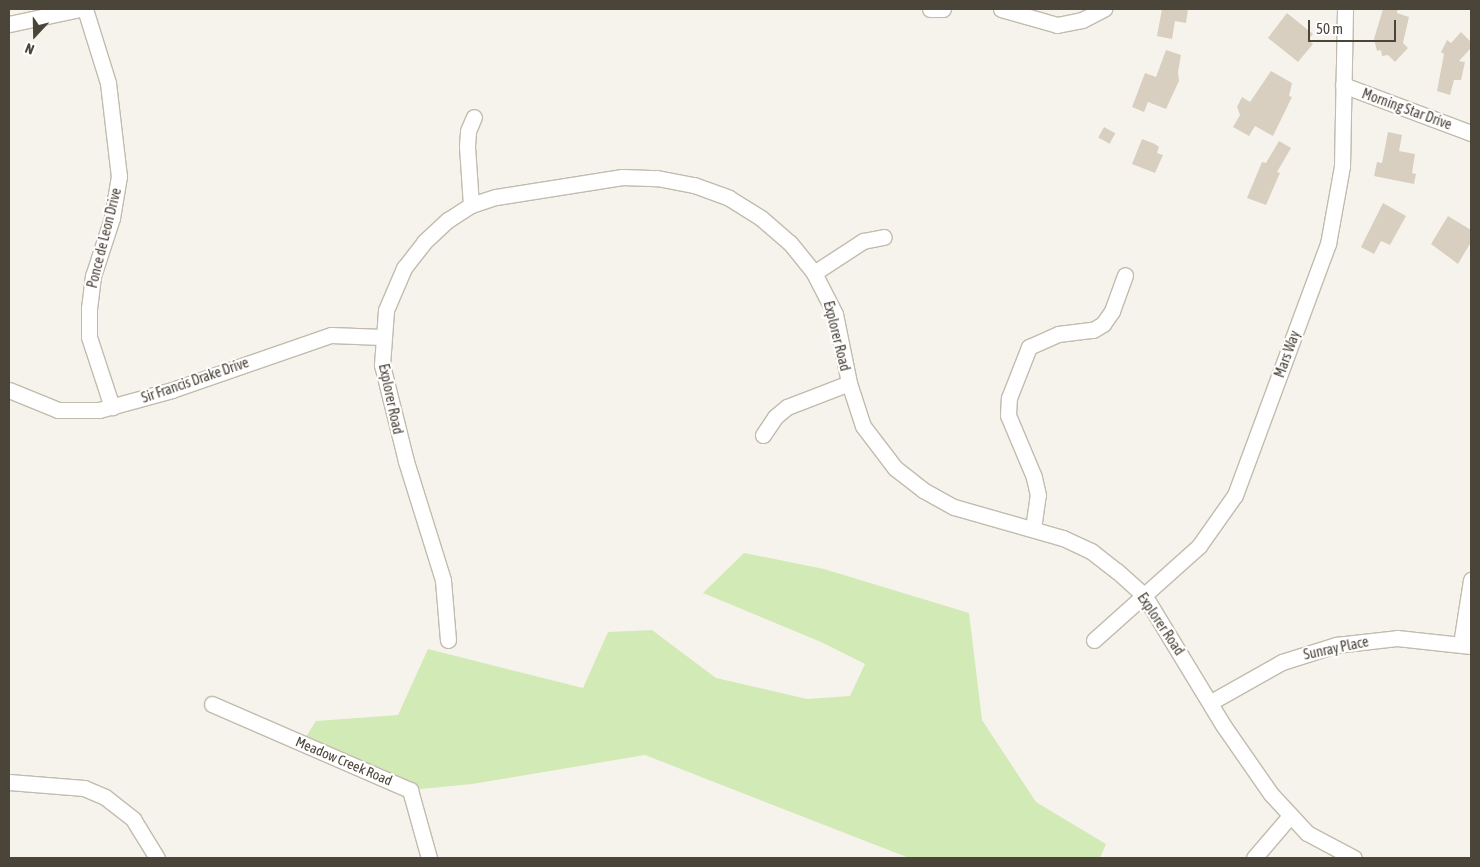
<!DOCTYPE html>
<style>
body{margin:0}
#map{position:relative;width:1480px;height:867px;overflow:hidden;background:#f6f3ec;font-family:"Asap Condensed",sans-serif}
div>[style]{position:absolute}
.green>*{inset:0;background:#d2eab5}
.building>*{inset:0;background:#d8cfc1;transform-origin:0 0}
.roads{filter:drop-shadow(1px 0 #c2bbae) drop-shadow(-1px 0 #c2bbae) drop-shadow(0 1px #c2bbae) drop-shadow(0 -1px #c2bbae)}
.minor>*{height:15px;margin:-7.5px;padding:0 7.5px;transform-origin:7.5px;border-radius:7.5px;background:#fff}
span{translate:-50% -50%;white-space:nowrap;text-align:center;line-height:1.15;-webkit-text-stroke:4.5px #fff;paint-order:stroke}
.street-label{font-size:14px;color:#4b4439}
.frame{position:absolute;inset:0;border:10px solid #4b4439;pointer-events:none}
.north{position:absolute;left:10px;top:10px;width:50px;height:50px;-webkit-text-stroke:4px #fff;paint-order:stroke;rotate:201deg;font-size:14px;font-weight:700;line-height:20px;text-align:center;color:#4b4439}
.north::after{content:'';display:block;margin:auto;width:18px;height:22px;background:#4b4439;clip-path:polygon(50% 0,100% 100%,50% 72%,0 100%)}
.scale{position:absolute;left:1308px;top:20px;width:88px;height:22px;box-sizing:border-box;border:2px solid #4b4439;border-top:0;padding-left:6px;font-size:15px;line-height:18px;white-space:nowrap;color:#4b4439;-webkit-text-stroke:4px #fff;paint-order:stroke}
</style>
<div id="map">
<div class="green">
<i style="clip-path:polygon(744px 553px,824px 569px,969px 613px,982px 720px,1036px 802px,1106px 844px,1100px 858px,909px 858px,645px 755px,472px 784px,410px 790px,302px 743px,316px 721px,398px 715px,428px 649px,583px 688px,608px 632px,652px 630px,716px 678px,807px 699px,850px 696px,865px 664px,821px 642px,703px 593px)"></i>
</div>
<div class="building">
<i style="clip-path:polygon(1162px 9px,1188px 9px,1186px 23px,1175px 21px,1172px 39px,1157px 36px)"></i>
<i style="clip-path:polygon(1383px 9px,1398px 9px,1397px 13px,1409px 17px,1403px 43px,1408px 48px,1395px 62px,1388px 55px,1382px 56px,1381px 50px,1377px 51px,1374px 39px)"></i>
<i style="clip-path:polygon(1287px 13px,1313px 34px,1308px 40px,1313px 44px,1298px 62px,1268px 38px)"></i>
<i style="clip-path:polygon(1461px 32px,1471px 42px,1471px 48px,1459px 61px,1465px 62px,1461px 80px,1454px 80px,1450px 95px,1437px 91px,1444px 54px,1441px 52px,1447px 40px,1451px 43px)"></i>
<i style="clip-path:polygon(1166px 50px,1181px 55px,1178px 72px,1179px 81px,1166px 109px,1148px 102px,1144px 112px,1132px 107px,1145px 73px,1156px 77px)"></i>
<i style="clip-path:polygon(1271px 71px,1292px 83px,1289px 96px,1292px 97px,1273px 136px,1255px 126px,1249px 136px,1233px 127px,1240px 115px,1237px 107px,1242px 97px,1250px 102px)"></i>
<i style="left:1104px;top:127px;width:13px;height:12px;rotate:29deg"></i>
<i style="clip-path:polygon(1388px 132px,1402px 135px,1399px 151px,1415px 154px,1412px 173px,1416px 174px,1414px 184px,1374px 176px,1377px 162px,1382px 163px)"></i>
<i style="clip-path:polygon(1142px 139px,1155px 144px,1159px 147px,1157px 153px,1163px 155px,1155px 173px,1132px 164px)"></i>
<i style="clip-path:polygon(1279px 141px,1291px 148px,1277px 172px,1280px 173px,1266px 205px,1247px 198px,1262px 162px,1266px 163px)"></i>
<i style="clip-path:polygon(1383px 203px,1406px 216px,1390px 245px,1381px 241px,1374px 254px,1361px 247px)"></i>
<i style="clip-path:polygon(1448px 216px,1471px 230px,1471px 242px,1458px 264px,1431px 244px)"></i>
</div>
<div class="roads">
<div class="minor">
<i style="left:85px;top:9px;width:77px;rotate:72.7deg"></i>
<i style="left:108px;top:83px;width:94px;rotate:83.3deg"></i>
<i style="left:119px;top:176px;width:43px;rotate:99.5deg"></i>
<i style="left:112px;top:218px;width:61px;rotate:108.1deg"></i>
<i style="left:93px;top:276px;width:32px;rotate:97deg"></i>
<i style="left:89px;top:308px;width:29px;rotate:90deg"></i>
<i style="left:89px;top:337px;width:74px;rotate:71.8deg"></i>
<i style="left:930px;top:9px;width:13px"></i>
<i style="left:1001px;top:9px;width:58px;rotate:15.9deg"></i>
<i style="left:1057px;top:25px;width:25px;rotate:-11deg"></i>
<i style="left:1082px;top:20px;width:25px;rotate:-27deg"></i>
<i style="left:9px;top:24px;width:72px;rotate:-12.1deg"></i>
<i style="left:1343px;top:85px;width:137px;rotate:20.6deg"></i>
<i style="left:471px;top:205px;width:59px;rotate:-93.9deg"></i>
<i style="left:467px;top:146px;width:15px;rotate:-86deg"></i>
<i style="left:468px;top:131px;width:15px;rotate:-67deg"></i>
<i style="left:814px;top:273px;width:59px;rotate:-33.1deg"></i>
<i style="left:863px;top:241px;width:21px;rotate:-11deg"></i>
<i style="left:9px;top:390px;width:53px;rotate:22.2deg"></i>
<i style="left:58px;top:410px;width:41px"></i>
<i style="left:99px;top:410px;width:76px;rotate:-15.3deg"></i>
<i style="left:172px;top:390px;width:168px;rotate:-19.1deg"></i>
<i style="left:331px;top:335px;width:51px;rotate:2.2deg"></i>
<i style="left:763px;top:435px;width:22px;rotate:-56deg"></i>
<i style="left:775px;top:417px;width:16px;rotate:-40deg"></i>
<i style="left:787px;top:407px;width:66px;rotate:-21.2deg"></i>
<i style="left:1033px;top:529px;width:34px;rotate:-82deg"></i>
<i style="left:1038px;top:495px;width:18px;rotate:-103deg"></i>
<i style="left:1034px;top:477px;width:67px;rotate:-112.8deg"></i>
<i style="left:1008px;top:415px;width:17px;rotate:-87deg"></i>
<i style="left:1009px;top:398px;width:55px;rotate:-68.6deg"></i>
<i style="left:1029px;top:347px;width:32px;rotate:-24deg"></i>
<i style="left:1058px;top:334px;width:35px;rotate:-7deg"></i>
<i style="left:1093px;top:330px;width:12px;rotate:-31deg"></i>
<i style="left:1103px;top:324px;width:16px;rotate:-55deg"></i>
<i style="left:1112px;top:311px;width:38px;rotate:-70deg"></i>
<i style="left:448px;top:640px;width:60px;rotate:-94.8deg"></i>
<i style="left:443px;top:580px;width:125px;rotate:-107.3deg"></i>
<i style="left:406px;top:461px;width:99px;rotate:-104deg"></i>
<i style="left:382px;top:365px;width:55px;rotate:-85.8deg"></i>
<i style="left:386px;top:310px;width:46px;rotate:-66.8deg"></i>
<i style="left:404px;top:268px;width:33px;rotate:-52deg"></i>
<i style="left:424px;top:242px;width:33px;rotate:-43deg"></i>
<i style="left:448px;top:220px;width:27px;rotate:-33deg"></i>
<i style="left:471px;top:205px;width:26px;rotate:-18deg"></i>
<i style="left:496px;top:197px;width:128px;rotate:-9deg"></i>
<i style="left:622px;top:177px;width:35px;rotate:2deg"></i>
<i style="left:657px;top:178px;width:38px;rotate:11deg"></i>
<i style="left:694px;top:185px;width:37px;rotate:20deg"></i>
<i style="left:729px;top:198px;width:38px;rotate:32deg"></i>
<i style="left:761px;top:218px;width:38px;rotate:41deg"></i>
<i style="left:790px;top:243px;width:38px;rotate:51deg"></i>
<i style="left:814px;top:273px;width:46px;rotate:62.9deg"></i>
<i style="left:835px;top:314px;width:70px;rotate:78.5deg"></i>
<i style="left:849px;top:383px;width:45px;rotate:72deg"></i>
<i style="left:863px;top:426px;width:53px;rotate:52.7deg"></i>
<i style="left:895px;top:468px;width:36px;rotate:38deg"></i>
<i style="left:923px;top:490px;width:35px;rotate:29deg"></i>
<i style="left:954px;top:507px;width:113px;rotate:15.9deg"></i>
<i style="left:1063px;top:538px;width:31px;rotate:25deg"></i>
<i style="left:1091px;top:551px;width:33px;rotate:38deg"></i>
<i style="left:1117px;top:571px;width:36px;rotate:42deg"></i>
<i style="left:1144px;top:595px;width:152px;rotate:58.7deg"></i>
<i style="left:1223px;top:725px;width:84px;rotate:55.2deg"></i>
<i style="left:1271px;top:794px;width:53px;rotate:47.3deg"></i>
<i style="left:1307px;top:833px;width:53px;rotate:28deg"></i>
<i style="left:1094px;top:640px;width:141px;rotate:-41.8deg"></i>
<i style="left:1199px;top:546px;width:62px;rotate:-54.8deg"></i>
<i style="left:1235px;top:495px;width:268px;rotate:-69.7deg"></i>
<i style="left:1328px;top:244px;width:79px;rotate:-79.8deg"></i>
<i style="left:1342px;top:166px;width:157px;rotate:-88.9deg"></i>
<i style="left:1461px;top:644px;width:65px;rotate:-81.1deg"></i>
<i style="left:1211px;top:702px;width:81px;rotate:-29.4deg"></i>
<i style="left:1282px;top:662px;width:57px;rotate:-17.5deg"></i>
<i style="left:1336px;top:645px;width:61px;rotate:-6.5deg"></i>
<i style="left:1397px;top:638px;width:74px;rotate:6.2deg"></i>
<i style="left:212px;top:704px;width:216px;rotate:23.5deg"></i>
<i style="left:410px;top:790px;width:71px;rotate:74.4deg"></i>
<i style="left:9px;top:782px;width:75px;rotate:4.6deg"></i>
<i style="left:84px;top:788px;width:23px;rotate:23deg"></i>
<i style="left:105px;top:797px;width:36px;rotate:38deg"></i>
<i style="left:133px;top:819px;width:46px;rotate:58.4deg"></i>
<i style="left:1254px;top:858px;width:55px;rotate:-49.4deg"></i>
</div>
</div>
<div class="street-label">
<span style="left:1407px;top:109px;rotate:20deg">Morning Star Drive</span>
<span style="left:104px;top:238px;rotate:-76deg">Ponce de Leon Drive</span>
<span style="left:837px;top:336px;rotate:76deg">Explorer Road</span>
<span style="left:1287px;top:354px;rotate:-70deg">Mars Way</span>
<span style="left:195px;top:380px;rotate:-19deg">Sir Francis Drake Drive</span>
<span style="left:391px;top:399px;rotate:78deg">Explorer Road</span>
<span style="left:1161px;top:624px;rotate:56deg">Explorer Road</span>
<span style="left:1336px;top:648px;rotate:-12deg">Sunray Place</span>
<span style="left:344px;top:761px;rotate:23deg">Meadow Creek Road</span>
</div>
<div class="frame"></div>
<div class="north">N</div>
<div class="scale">50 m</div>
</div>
